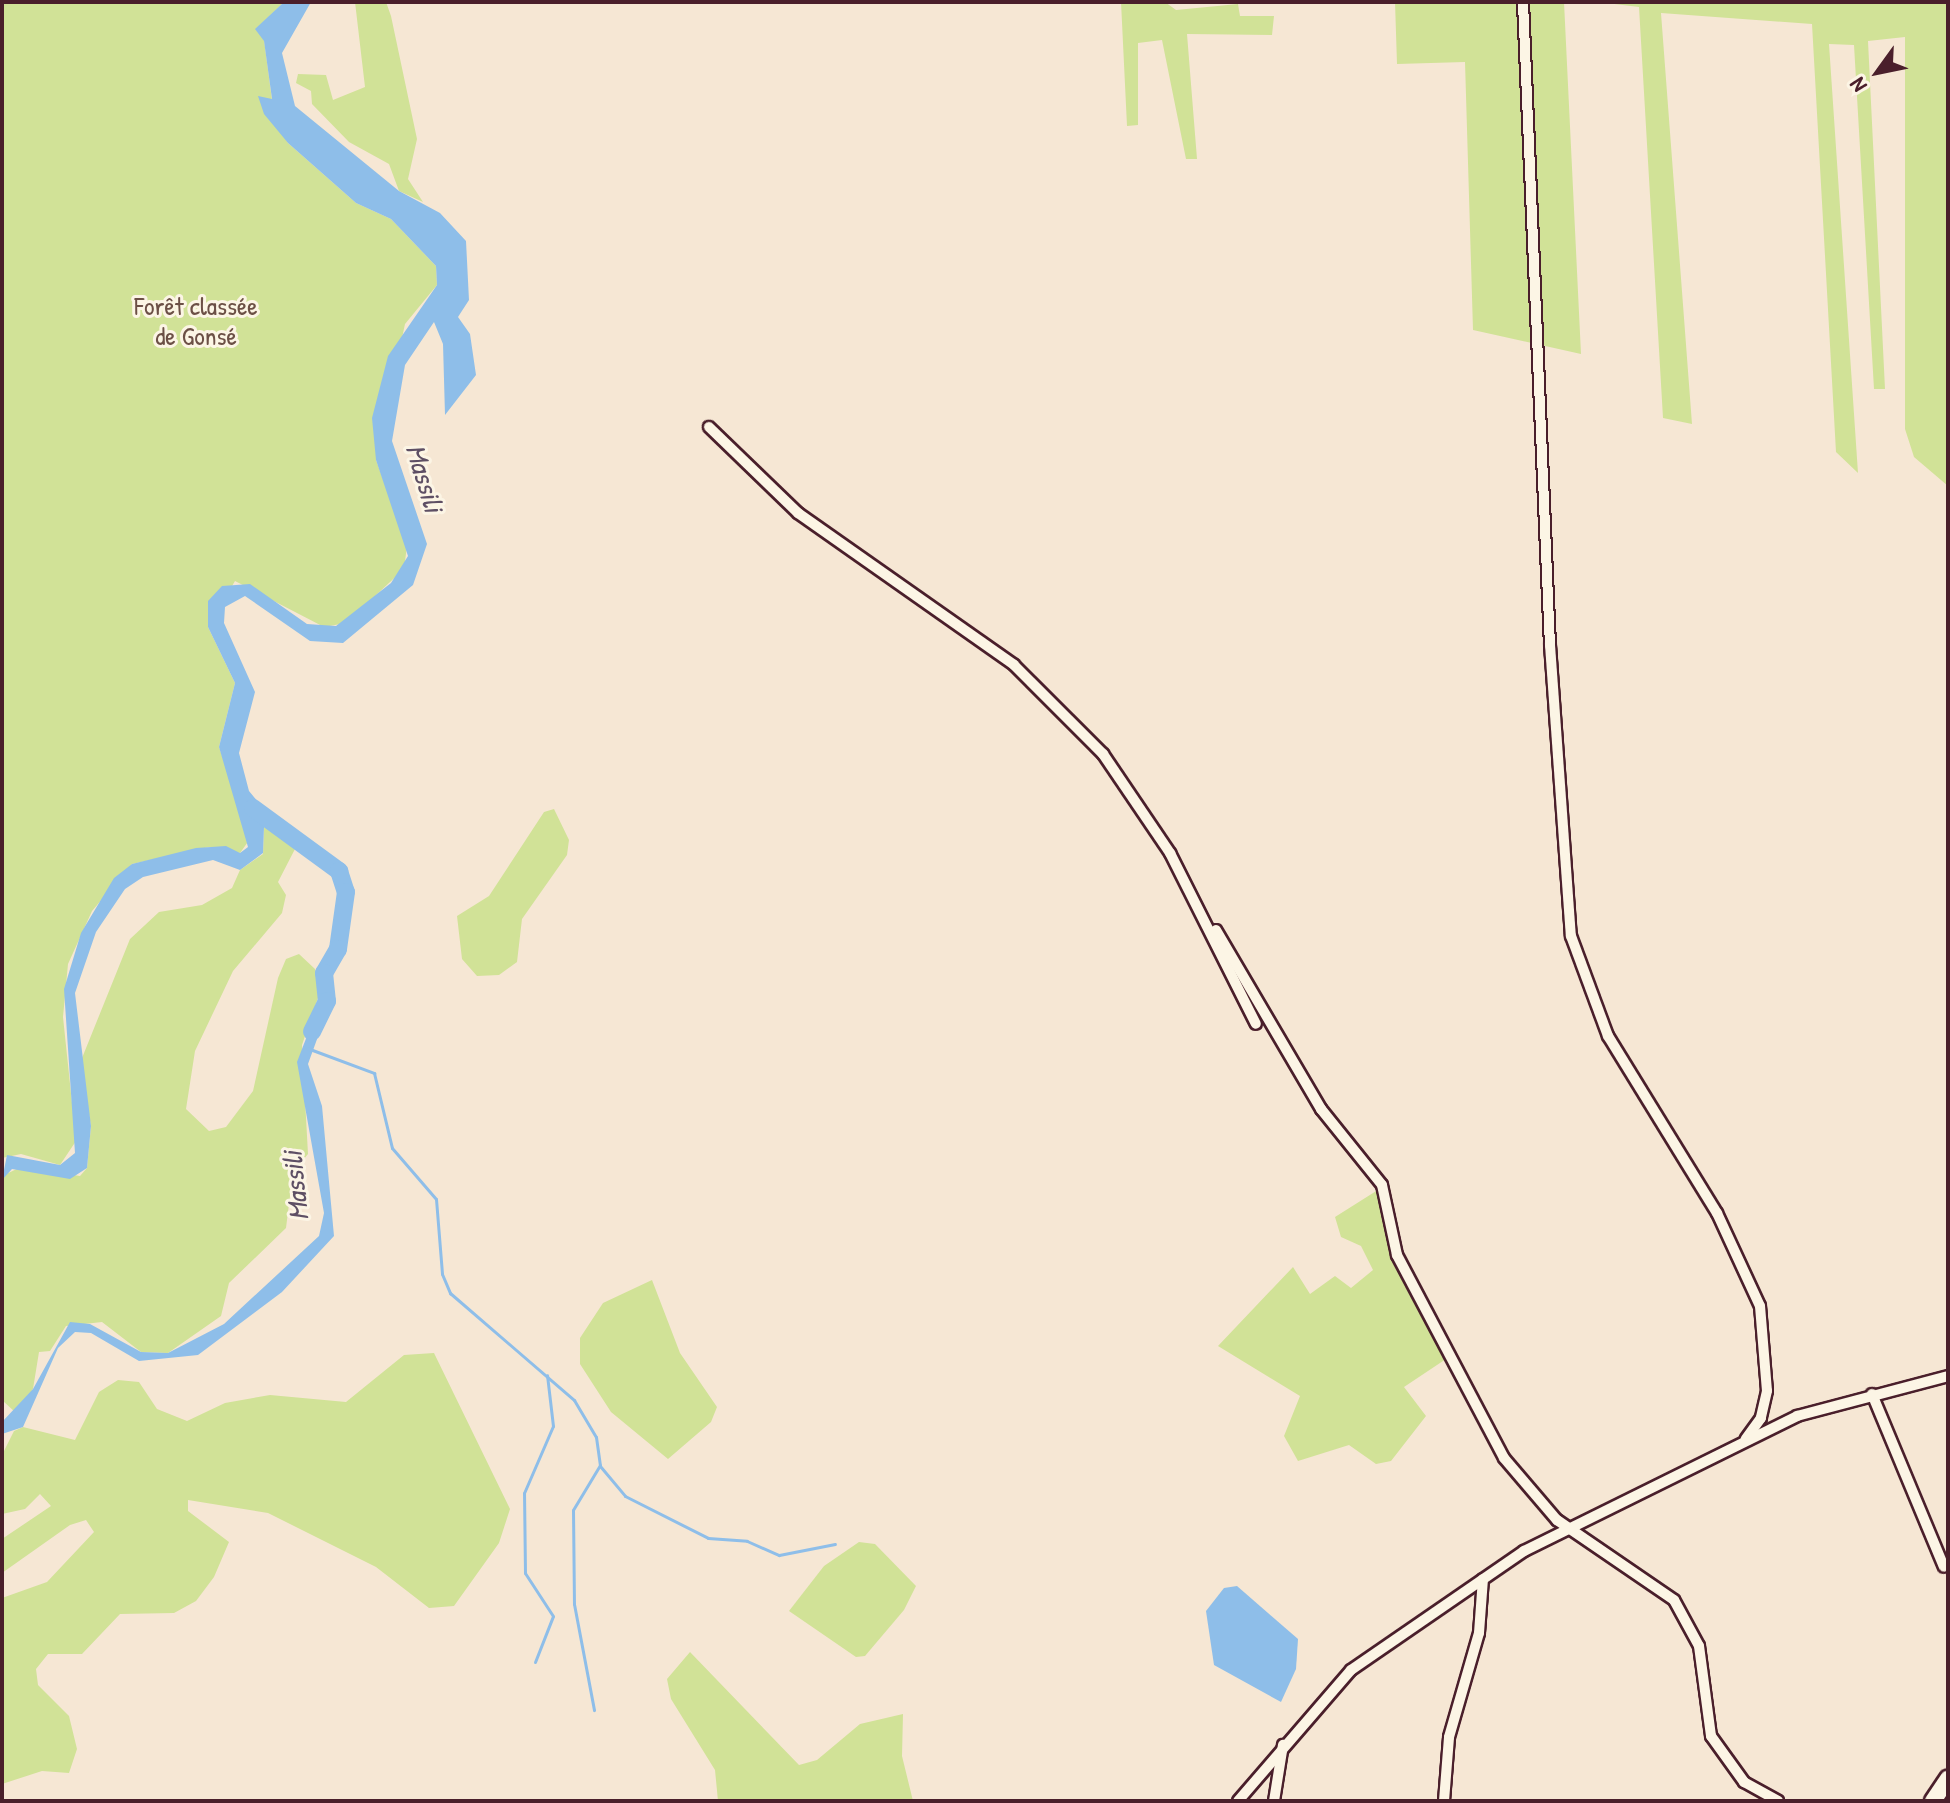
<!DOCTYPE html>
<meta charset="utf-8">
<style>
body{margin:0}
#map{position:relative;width:1950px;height:1803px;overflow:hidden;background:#f6e7d4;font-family:"Patrick Hand",sans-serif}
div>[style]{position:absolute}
.green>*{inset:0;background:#d1e297}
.water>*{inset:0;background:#8ebee9}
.stream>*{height:3px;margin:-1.5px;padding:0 1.5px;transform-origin:1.5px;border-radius:1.5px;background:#8ebee9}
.river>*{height:18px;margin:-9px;padding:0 9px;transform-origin:9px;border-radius:9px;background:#8ebee9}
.roads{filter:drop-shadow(2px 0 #4a1f2b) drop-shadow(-2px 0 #4a1f2b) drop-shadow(0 2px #4a1f2b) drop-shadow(0 -2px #4a1f2b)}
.minor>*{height:10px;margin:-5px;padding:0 5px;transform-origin:5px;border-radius:5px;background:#fcf5e5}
.highway>*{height:16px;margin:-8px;padding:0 8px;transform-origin:8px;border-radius:8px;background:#fcf5e5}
span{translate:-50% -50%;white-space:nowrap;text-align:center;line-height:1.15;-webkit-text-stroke:6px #fcf5e5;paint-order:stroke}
.park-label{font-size:26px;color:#6c5046}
.water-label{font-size:28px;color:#5e4f64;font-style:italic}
.frame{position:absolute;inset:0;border:4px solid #4a1f2b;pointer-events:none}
.north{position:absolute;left:1838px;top:32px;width:80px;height:80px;-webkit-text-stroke:6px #fcf5e5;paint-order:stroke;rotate:237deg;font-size:22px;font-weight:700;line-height:32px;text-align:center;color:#4a1f2b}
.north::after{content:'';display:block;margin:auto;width:28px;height:36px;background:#4a1f2b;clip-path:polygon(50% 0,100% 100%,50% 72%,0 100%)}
</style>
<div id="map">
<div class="green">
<i style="clip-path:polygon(2px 2px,284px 2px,256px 29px,264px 40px,272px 100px,259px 97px,288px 143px,356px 203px,391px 219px,436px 266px,437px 285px,405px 324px,376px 460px,407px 546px,404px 569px,346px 623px,324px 627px,235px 581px,208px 627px,235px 683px,219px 747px,250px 839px,240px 853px,209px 847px,132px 864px,92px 911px,68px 964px,63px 1017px,76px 1141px,60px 1165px,21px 1154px,2px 1158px)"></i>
<i style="clip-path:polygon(355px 2px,386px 2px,391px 16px,417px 139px,408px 179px,423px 202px,399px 191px,389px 164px,349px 142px,312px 104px,311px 91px,296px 83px,298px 74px,326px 75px,333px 100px,365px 87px)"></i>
<i style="clip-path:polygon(1121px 2px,1165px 2px,1176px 10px,1238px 4px,1240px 16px,1274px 16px,1272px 35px,1187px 34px,1197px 159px,1186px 159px,1162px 40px,1138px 43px,1138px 125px,1127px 126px)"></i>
<i style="clip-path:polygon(1395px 2px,1564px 2px,1581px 354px,1473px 330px,1465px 62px,1397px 64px)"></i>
<i style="clip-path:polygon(1598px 2px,1948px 2px,1948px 486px,1914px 457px,1905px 429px,1905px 37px,1868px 41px,1885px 389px,1874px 389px,1854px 45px,1829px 44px,1858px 473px,1836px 452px,1812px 24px,1661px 13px,1692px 424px,1663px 418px,1639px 7px)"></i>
<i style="clip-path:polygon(554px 809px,569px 840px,567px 855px,522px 919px,517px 962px,499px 975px,477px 976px,462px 959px,457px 916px,489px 896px,544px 812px)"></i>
<i style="clip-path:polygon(264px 827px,278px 829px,295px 849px,278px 882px,286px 895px,282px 913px,233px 971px,195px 1051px,186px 1109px,209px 1131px,226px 1127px,253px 1091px,278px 978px,286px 959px,299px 954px,315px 969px,320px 992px,302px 1045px,308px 1154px,293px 1172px,286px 1228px,229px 1283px,221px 1316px,168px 1353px,141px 1352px,102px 1322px,66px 1326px,50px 1351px,39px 1352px,33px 1389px,16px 1413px,2px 1400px,4px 1175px,21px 1167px,80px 1176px,87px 1168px,91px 1126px,80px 1063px,130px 939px,159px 912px,202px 905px,232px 888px,240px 870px,263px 854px)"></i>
<i style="clip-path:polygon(1381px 1188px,1399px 1254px,1455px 1353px,1404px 1387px,1426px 1416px,1391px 1461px,1376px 1464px,1349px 1445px,1298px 1461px,1284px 1436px,1300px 1396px,1218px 1346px,1293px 1267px,1310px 1294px,1335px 1276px,1351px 1288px,1373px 1270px,1361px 1246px,1341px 1237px,1335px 1217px)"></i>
<i style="clip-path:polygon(652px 1280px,680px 1353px,717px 1407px,711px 1422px,668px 1459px,611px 1412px,580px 1364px,580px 1338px,603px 1303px)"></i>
<i style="clip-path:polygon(434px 1353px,510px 1509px,499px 1543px,454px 1606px,429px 1608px,376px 1567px,268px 1513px,188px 1500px,188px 1511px,229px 1542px,214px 1577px,196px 1601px,174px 1613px,120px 1614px,82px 1654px,48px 1654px,36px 1669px,38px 1685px,69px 1716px,77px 1749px,69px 1773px,42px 1771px,2px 1784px,2px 1598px,47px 1582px,94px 1532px,86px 1520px,70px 1525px,2px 1573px,2px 1539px,51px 1506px,40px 1494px,25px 1509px,2px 1514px,2px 1455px,14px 1431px,23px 1427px,75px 1440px,99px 1392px,118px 1380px,139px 1382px,157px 1409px,187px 1421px,225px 1403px,270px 1395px,346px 1402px,404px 1355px)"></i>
<i style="clip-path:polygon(859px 1542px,875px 1544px,916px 1586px,904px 1610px,865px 1656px,856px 1657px,789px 1611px,824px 1566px)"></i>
<i style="clip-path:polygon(690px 1652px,799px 1765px,817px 1760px,860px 1724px,903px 1714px,902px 1756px,913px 1801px,718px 1801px,715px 1770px,671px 1699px,667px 1679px)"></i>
</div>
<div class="water">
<i style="clip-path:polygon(284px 2px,311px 2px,282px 53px,295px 106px,399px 191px,440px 213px,466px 241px,469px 300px,458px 317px,470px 334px,476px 375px,445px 415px,443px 344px,434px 322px,405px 365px,392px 441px,427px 544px,413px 585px,343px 643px,310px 641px,245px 596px,225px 607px,224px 623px,255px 692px,239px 753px,249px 791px,272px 819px,264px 827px,263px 853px,240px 870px,213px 860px,143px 877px,125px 889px,96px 932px,75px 993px,91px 1126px,87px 1168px,70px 1179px,12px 1169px,2px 1180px,7px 1155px,60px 1165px,75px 1153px,64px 989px,81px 933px,114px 878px,132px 864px,196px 848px,226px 846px,240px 853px,248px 847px,219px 747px,235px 683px,208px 627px,208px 601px,222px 586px,250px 584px,307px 624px,336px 626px,391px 583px,408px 556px,376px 460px,372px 418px,388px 356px,437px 285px,436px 266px,391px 219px,356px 203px,288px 143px,264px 114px,258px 96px,272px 99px,264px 41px,255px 29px)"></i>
<i style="clip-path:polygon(328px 1009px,308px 1064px,322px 1106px,334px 1236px,282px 1292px,198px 1355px,139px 1361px,91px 1333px,75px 1332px,58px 1348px,23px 1427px,2px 1434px,2px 1422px,33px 1389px,70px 1322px,90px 1324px,141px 1352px,168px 1353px,224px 1324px,319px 1236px,324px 1213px,297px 1062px,317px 1010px)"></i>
<i style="clip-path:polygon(1237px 1586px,1298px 1639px,1296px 1669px,1281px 1702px,1214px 1665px,1206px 1611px,1224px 1588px)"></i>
</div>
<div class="stream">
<i style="left:307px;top:1048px;width:72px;rotate:20.5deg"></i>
<i style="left:374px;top:1073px;width:77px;rotate:76.5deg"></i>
<i style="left:392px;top:1148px;width:67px;rotate:49.2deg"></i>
<i style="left:436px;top:1199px;width:75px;rotate:85.4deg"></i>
<i style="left:442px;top:1274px;width:21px;rotate:67deg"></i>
<i style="left:450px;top:1293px;width:164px;rotate:40.8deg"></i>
<i style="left:574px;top:1400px;width:43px;rotate:59.3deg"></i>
<i style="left:596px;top:1437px;width:28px;rotate:82deg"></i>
<i style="left:600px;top:1465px;width:52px;rotate:121deg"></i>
<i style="left:573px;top:1510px;width:94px;rotate:89.4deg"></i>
<i style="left:574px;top:1604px;width:108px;rotate:79.3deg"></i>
<i style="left:600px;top:1466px;width:39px;rotate:50deg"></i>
<i style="left:625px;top:1496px;width:93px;rotate:26.8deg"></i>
<i style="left:708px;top:1538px;width:39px;rotate:4deg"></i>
<i style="left:747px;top:1541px;width:35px;rotate:24deg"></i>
<i style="left:779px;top:1555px;width:57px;rotate:-11.1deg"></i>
<i style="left:535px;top:1662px;width:49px;rotate:-68.6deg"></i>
<i style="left:553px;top:1616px;width:51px;rotate:-123.1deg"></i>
<i style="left:525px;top:1573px;width:80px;rotate:-90.7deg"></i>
<i style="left:524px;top:1493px;width:73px;rotate:-66.6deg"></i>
<i style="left:553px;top:1426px;width:51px;rotate:-96.7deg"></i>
</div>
<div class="river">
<i style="left:253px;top:808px;width:107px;rotate:36.2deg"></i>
<i style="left:339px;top:871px;width:22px;rotate:72deg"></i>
<i style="left:346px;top:892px;width:58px;rotate:98deg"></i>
<i style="left:338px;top:949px;width:28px;rotate:120deg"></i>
<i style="left:324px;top:973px;width:28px;rotate:84deg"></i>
<i style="left:327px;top:1001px;width:34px;rotate:116deg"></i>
</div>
<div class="roads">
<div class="minor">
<i style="left:1523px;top:2px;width:644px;rotate:87.6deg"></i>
<i style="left:1550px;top:645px;width:292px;rotate:85.9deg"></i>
<i style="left:1571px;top:936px;width:107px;rotate:69.7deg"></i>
<i style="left:1608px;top:1036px;width:208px;rotate:58.4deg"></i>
<i style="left:1717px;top:1213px;width:102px;rotate:65.2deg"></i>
<i style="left:1760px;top:1306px;width:85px;rotate:85.3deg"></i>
<i style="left:1767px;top:1391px;width:28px;rotate:103deg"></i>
<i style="left:1761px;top:1418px;width:26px;rotate:126deg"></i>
<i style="left:709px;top:427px;width:124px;rotate:44deg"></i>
<i style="left:798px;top:513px;width:264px;rotate:35.1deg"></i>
<i style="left:1014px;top:665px;width:126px;rotate:45deg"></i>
<i style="left:1103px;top:754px;width:120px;rotate:55.9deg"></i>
<i style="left:1170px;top:853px;width:191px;rotate:63.3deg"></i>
<i style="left:1216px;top:930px;width:208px;rotate:59.6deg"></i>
<i style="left:1321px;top:1109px;width:97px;rotate:51.2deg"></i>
<i style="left:1382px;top:1185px;width:72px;rotate:77.9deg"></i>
<i style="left:1397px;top:1255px;width:229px;rotate:62.2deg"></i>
<i style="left:1504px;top:1458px;width:82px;rotate:49.5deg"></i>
<i style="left:1557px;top:1520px;width:142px;rotate:34.4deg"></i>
<i style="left:1674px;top:1600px;width:52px;rotate:61.5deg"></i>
<i style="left:1699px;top:1646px;width:91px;rotate:82.4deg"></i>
<i style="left:1711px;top:1736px;width:57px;rotate:54.3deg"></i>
<i style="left:1744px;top:1782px;width:39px;rotate:29deg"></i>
<i style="left:1872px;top:1394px;width:187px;rotate:67.4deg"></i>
<i style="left:1238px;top:1801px;width:173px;rotate:-49.2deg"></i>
<i style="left:1351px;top:1670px;width:210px;rotate:-34.5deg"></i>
<i style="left:1524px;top:1551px;width:305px;rotate:-26.3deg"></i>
<i style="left:1797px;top:1416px;width:156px;rotate:-14.8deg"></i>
<i style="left:1274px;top:1801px;width:57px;rotate:-80.9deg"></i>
<i style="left:1444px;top:1801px;width:64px;rotate:-85.5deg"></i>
<i style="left:1449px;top:1737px;width:108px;rotate:-73.9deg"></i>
<i style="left:1479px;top:1633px;width:54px;rotate:-85.8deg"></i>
</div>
<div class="highway">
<i style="left:1933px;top:1801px;width:27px;rotate:-56deg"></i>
</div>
</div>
<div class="park-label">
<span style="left:196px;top:321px">Forêt classée<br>de Gonsé</span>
</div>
<div class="water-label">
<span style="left:425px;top:478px;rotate:73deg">Massili</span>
<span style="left:295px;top:1186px;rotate:-96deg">Massili</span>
</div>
<div class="frame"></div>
<div class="north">N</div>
</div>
